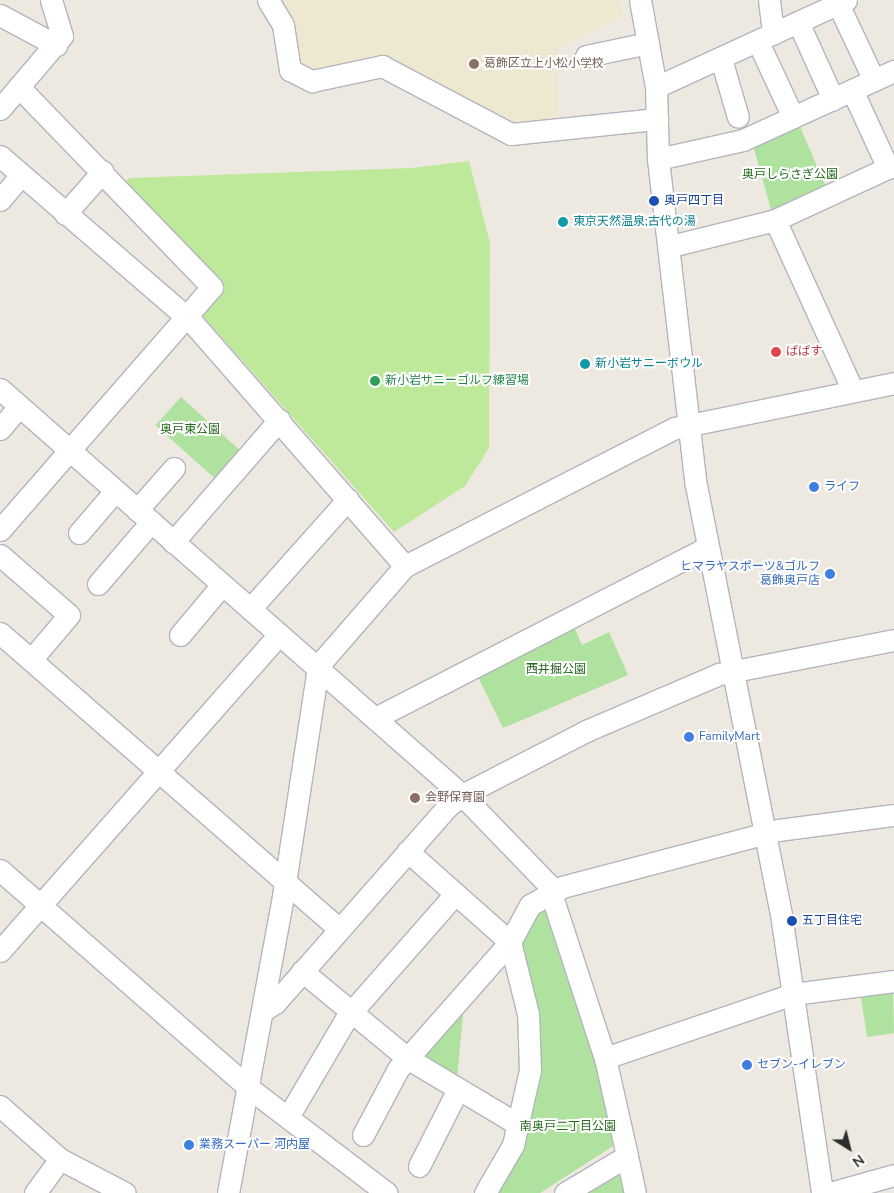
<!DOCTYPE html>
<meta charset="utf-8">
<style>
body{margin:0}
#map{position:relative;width:894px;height:1193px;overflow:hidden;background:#eee9e0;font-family:"Nunito Sans","Noto Sans JP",sans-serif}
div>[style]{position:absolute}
.education>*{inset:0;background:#eee8d0}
.green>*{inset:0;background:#aee29e;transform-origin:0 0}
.pitch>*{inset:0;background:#bfe99a}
.roads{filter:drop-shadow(1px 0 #b3b4bf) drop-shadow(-1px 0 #b3b4bf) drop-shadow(0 1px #b3b4bf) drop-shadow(0 -1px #b3b4bf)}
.minor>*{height:21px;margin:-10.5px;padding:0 10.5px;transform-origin:10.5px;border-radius:10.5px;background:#fff}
.dots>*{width:14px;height:14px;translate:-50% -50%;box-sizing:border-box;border:2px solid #fff;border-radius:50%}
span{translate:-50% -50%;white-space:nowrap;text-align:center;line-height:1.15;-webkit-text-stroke:4px #fff;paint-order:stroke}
.education-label{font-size:12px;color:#785e54}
.left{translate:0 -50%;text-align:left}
.park-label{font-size:12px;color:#24691d}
.transit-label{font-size:12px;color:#164399}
.culture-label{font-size:12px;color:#0d838f}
.health-label{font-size:12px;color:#be3a42}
.leisure-label{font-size:12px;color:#27864d}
.shop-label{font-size:12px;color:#366cbe}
.right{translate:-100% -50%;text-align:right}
.north{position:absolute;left:824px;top:1123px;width:50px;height:50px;-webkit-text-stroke:4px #fff;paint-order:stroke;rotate:144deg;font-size:14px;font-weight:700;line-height:20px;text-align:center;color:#2d2d2d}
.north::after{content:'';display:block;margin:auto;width:18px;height:22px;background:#2d2d2d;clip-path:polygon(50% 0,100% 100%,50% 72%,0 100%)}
</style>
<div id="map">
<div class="education">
<i style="clip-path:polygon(276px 0,620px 0,623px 15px,557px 49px,558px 124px,514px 130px,383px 61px,315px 77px,295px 67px)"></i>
</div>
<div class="green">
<i style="clip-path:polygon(797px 120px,827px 189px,772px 213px,752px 142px)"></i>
<i style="left:181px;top:397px;width:85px;height:38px;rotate:42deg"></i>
<i style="clip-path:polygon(573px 624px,582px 645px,609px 632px,628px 675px,503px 728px,476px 673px)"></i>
<i style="clip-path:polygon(540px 907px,550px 910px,596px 1059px,613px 1146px,540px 1193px,493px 1193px,520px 1144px,519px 949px,521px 934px)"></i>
<i style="clip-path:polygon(893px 987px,894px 1033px,867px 1037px,860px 991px)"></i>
<i style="clip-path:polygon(464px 1005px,457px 1078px,425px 1060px,424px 1050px)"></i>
<i style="clip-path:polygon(616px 1174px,624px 1179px,627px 1193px,584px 1193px)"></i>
</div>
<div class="pitch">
<i style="clip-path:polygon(469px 161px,490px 243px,489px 448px,465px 486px,394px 532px,201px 314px,218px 298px,219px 281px,123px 183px,130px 178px,412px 168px)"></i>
</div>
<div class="roads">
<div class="minor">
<i style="left:268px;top:0;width:29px;rotate:59deg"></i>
<i style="left:283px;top:25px;width:46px;rotate:81.2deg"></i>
<i style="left:290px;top:70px;width:25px;rotate:27deg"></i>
<i style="left:312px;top:81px;width:72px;rotate:-12.1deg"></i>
<i style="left:382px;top:66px;width:146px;rotate:27.8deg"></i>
<i style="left:511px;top:134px;width:147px;rotate:-5.9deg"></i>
<i style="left:640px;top:0;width:88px;rotate:79.6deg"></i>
<i style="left:656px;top:87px;width:72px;rotate:88.4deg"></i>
<i style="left:658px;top:159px;width:328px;rotate:83.4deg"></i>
<i style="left:696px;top:485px;width:444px;rotate:78.8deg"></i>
<i style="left:782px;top:921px;width:275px;rotate:81.6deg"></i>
<i style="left:769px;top:0;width:34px;rotate:83deg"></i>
<i style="left:838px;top:4px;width:84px;rotate:64.7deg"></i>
<i style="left:0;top:15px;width:64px;rotate:28.2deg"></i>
<i style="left:798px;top:22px;width:85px;rotate:65.6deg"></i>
<i style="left:758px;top:42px;width:83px;rotate:65deg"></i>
<i style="left:586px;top:56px;width:63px;rotate:-11.8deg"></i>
<i style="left:721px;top:59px;width:60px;rotate:73.7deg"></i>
<i style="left:656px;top:87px;width:209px;rotate:-24.6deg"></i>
<i style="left:852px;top:90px;width:86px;rotate:65.2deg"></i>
<i style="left:0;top:109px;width:96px;rotate:-49.7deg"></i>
<i style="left:62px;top:36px;width:38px;rotate:-107deg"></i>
<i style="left:0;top:156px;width:254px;rotate:40.8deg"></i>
<i style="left:192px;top:322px;width:324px;rotate:48.9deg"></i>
<i style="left:658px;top:159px;width:87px;rotate:-12.6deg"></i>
<i style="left:743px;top:140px;width:166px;rotate:-24.6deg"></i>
<i style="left:0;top:200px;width:33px;rotate:-50deg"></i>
<i style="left:65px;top:214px;width:57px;rotate:-48.5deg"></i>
<i style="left:671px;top:246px;width:107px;rotate:-14deg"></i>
<i style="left:0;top:389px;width:615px;rotate:41.31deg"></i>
<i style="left:462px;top:795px;width:124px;rotate:46deg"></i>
<i style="left:548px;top:884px;width:183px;rotate:71.9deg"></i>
<i style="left:605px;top:1058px;width:100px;rotate:77.3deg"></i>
<i style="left:853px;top:391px;width:188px;rotate:-114.5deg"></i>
<i style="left:775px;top:220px;width:131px;rotate:-24.8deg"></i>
<i style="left:0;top:429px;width:30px;rotate:-50deg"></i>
<i style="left:137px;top:510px;width:56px;rotate:-48.6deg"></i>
<i style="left:0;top:530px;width:322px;rotate:-48.9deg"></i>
<i style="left:212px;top:287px;width:278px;rotate:-134deg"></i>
<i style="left:79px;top:533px;width:55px;rotate:-49.4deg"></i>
<i style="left:173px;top:542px;width:162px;rotate:-49deg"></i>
<i style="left:0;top:555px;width:91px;rotate:41deg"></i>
<i style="left:69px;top:615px;width:59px;rotate:130.2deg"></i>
<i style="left:98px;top:584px;width:82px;rotate:-49.5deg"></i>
<i style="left:250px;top:609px;width:147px;rotate:-48.3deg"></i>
<i style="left:0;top:633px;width:450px;rotate:41.1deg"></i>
<i style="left:180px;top:635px;width:65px;rotate:-50deg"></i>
<i style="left:375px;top:718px;width:374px;rotate:-27.2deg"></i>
<i style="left:0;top:870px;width:331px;rotate:41.2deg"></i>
<i style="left:249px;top:1088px;width:173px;rotate:37.3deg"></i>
<i style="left:0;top:951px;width:422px;rotate:-48.6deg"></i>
<i style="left:302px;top:971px;width:136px;rotate:39.6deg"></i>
<i style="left:407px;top:1058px;width:131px;rotate:30.9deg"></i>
<i style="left:262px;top:1011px;width:15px;rotate:-32deg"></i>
<i style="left:275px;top:1003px;width:262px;rotate:-48.7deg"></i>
<i style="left:448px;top:806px;width:18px;rotate:-38deg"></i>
<i style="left:462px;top:795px;width:140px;rotate:-27.3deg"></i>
<i style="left:586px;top:731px;width:145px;rotate:-23.2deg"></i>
<i style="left:719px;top:674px;width:178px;rotate:-11deg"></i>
<i style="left:605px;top:1058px;width:199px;rotate:-18.8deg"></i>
<i style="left:793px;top:994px;width:102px;rotate:-7.3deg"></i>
<i style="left:0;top:1106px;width:80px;rotate:41.5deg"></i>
<i style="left:60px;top:1159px;width:73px;rotate:27.6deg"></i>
<i style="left:288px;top:1117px;width:116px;rotate:-59.5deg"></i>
<i style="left:347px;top:1017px;width:164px;rotate:-48.7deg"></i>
<i style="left:363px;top:1135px;width:75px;rotate:-62.1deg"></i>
<i style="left:398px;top:1069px;width:169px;rotate:-48.6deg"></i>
<i style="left:510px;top:942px;width:137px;rotate:-138.5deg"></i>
<i style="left:419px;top:1166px;width:86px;rotate:-63.1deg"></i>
<i style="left:35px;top:1193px;width:42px;rotate:-53.7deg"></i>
<i style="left:228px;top:1193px;width:302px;rotate:-79.5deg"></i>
<i style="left:283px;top:896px;width:233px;rotate:-81.3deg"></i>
<i style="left:318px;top:666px;width:133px;rotate:-49deg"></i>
<i style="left:405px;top:566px;width:303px;rotate:-27.1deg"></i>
<i style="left:675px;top:428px;width:224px;rotate:-11.6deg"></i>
<i style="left:485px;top:1193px;width:56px;rotate:-59.7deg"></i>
<i style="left:513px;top:1145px;width:77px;rotate:-77.2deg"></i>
<i style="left:530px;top:1070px;width:56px;rotate:-92deg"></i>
<i style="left:528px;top:1014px;width:74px;rotate:-104deg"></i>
<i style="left:510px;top:942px;width:42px;rotate:-61.6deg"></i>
<i style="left:530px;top:905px;width:37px;rotate:-29deg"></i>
<i style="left:562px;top:887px;width:223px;rotate:-14.8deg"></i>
<i style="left:778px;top:830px;width:117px;rotate:-7.4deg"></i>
<i style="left:565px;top:1193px;width:72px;rotate:-30.8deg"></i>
<i style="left:627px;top:1156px;width:38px;rotate:78deg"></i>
<i style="left:830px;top:1193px;width:66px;rotate:-15.7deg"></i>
</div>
</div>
<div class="dots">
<i style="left:474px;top:64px;background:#8d6e63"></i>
<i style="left:654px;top:201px;background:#1a4fb4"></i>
<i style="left:563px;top:222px;background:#0f9aa8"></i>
<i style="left:776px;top:352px;background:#e0444e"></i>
<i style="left:585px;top:364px;background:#0f9aa8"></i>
<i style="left:375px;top:381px;background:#2e9e5b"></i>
<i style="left:814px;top:487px;background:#3f7fe0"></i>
<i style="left:830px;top:574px;background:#3f7fe0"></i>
<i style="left:689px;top:737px;background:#3f7fe0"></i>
<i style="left:415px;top:798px;background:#8d6e63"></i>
<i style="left:792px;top:921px;background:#1a4fb4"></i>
<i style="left:747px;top:1065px;background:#3f7fe0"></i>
<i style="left:189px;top:1145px;background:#3f7fe0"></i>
</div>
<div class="education-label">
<span class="left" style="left:484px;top:64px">葛飾区立上小松小学校</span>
<span class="left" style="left:425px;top:798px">会野保育園</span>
</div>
<div class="park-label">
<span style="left:790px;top:175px">奥戸しらさぎ公園</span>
<span style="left:190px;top:430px">奥戸東公園</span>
<span style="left:556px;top:670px">西井掘公園</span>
<span style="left:568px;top:1127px">南奥戸二丁目公園</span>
</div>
<div class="transit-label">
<span class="left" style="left:664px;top:201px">奥戸四丁目</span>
<span class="left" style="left:802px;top:921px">五丁目住宅</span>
</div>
<div class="culture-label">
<span class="left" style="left:573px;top:222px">東京天然温泉;古代の湯</span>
<span class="left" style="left:595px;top:364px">新小岩サニーボウル</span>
</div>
<div class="health-label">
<span class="left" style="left:786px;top:352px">ぱぱす</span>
</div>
<div class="leisure-label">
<span class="left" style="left:385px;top:381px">新小岩サニーゴルフ練習場</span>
</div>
<div class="shop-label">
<span class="left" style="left:824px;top:487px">ライフ</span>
<span class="right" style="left:820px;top:574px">ヒマラヤスポーツ&amp;ゴルフ<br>葛飾奥戸店</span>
<span class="left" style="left:699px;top:737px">FamilyMart</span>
<span class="left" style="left:757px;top:1065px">セブン-イレブン</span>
<span class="left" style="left:199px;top:1145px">業務スーパー 河内屋</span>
</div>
<div class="north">N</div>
</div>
